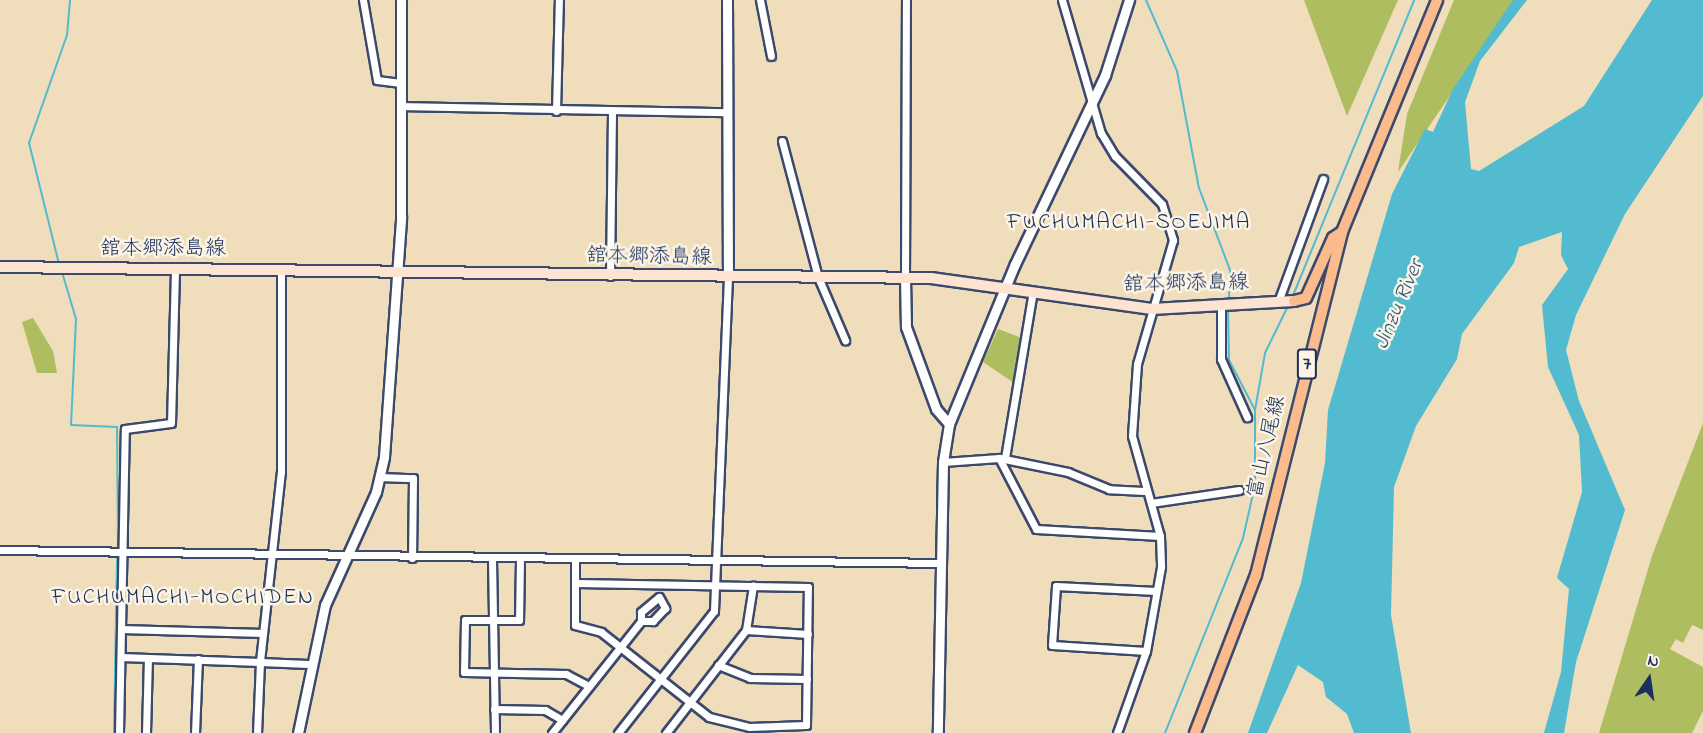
<!DOCTYPE html>
<meta charset="utf-8">
<style>
body{margin:0}
#map{position:relative;width:1703px;height:733px;overflow:hidden;background:#efddbc;font-family:"Indie Flower","Klee One",sans-serif}
div>[style]{position:absolute}
.green>*{inset:0;background:#aebd5f}
.water>*{inset:0;background:#52bbcf}
.stream>*{height:2px;margin:-1px;padding:0 1px;transform-origin:1px;border-radius:1px;background:#52bbcf}
.roads{filter:drop-shadow(2px 0 #3b496c) drop-shadow(-2px 0 #3b496c) drop-shadow(0 2px #3b496c) drop-shadow(0 -2px #3b496c)}
.minor>*{height:7px;margin:-3.5px;padding:0 3.5px;transform-origin:3.5px;border-radius:3.5px;background:#fff}
.tertiary>*{height:9px;margin:-4.5px;padding:0 4.5px;transform-origin:4.5px;border-radius:4.5px;background:#fff}
.secondary>*{height:10px;margin:-5px;padding:0 5px;transform-origin:5px;border-radius:5px;background:#fde4d1}
.primary>*{height:10px;margin:-5px;padding:0 5px;transform-origin:5px;border-radius:5px;background:#fbbb8d}
span{translate:-50% -50%;white-space:nowrap;text-align:center;line-height:1.15;-webkit-text-stroke:5px #fcf5e5;paint-order:stroke}
.shield-label span{padding:2px 4px;background:#fcf5e5;border:2px solid;border-radius:4px;-webkit-text-stroke-width:0}
.shield-label{font-size:20px;color:#1b2f5e;font-weight:700}
.street-label{font-size:21px;color:#1b2f5e}
.neighbourhood-label{font-size:22px;color:#1b2f5e;letter-spacing:1.5px}
.water-label{font-size:22px;color:#2c5980;font-style:italic}
.north{position:absolute;left:1619px;top:649px;width:60px;height:60px;-webkit-text-stroke:4px #fcf5e5;paint-order:stroke;rotate:13deg;font-size:16px;font-weight:700;line-height:24px;text-align:center;color:#1b2f5e}
.north::after{content:'';display:block;margin:auto;width:21px;height:27px;background:#1b2f5e;clip-path:polygon(50% 0,100% 100%,50% 72%,0 100%)}
</style>
<div id="map">
<div class="green">
<i style="clip-path:polygon(1304px 0,1398px 0,1347px 116px)"></i>
<i style="clip-path:polygon(1454px 0,1515px 0,1398px 172px,1407px 114px)"></i>
<i style="clip-path:polygon(33px 318px,53px 351px,57px 373px,37px 373px,22px 322px)"></i>
<i style="clip-path:polygon(998px 329px,1022px 338px,1014px 383px,983px 362px)"></i>
<i style="clip-path:polygon(1703px 423px,1703px 630px,1692px 625px,1683px 643px,1676px 639px,1670px 649px,1703px 667px,1703px 711px,1692px 733px,1599px 733px,1652px 556px)"></i>
</div>
<div class="water">
<i style="clip-path:polygon(1513px 0,1527px 0,1480px 61px,1465px 102px,1471px 169px,1479px 171px,1584px 106px,1652px 0,1703px 0,1703px 96px,1625px 214px,1576px 315px,1566px 350px,1579px 401px,1625px 510px,1576px 662px,1564px 733px,1544px 733px,1561px 672px,1569px 589px,1557px 578px,1582px 492px,1579px 435px,1548px 367px,1542px 305px,1568px 269px,1561px 255px,1562px 232px,1519px 247px,1514px 263px,1462px 334px,1457px 359px,1416px 426px,1394px 487px,1391px 615px,1411px 733px,1354px 733px,1347px 714px,1326px 697px,1323px 682px,1298px 665px,1267px 733px,1248px 733px,1301px 583px,1325px 463px,1328px 410px,1392px 194px,1425px 129px,1433px 132px,1453px 89px)"></i>
</div>
<div class="stream">
<i style="left:1146px;top:0;width:77px;rotate:66.4deg"></i>
<i style="left:1177px;top:71px;width:119px;rotate:79.4deg"></i>
<i style="left:1199px;top:188px;width:88px;rotate:69.3deg"></i>
<i style="left:1230px;top:270px;width:32px;rotate:92deg"></i>
<i style="left:59px;top:264px;width:125px;rotate:-103.9deg"></i>
<i style="left:29px;top:143px;width:114px;rotate:-70.6deg"></i>
<i style="left:67px;top:35px;width:35px;rotate:-85deg"></i>
<i style="left:62px;top:272px;width:49px;rotate:73.4deg"></i>
<i style="left:76px;top:319px;width:106px;rotate:92.7deg"></i>
<i style="left:71px;top:425px;width:46px;rotate:2.5deg"></i>
<i style="left:117px;top:427px;width:120px;rotate:89.5deg"></i>
<i style="left:1292px;top:298px;width:322px;rotate:-67.7deg"></i>
<i style="left:1228px;top:308px;width:52px;rotate:88.9deg"></i>
<i style="left:1229px;top:360px;width:56px;rotate:62.5deg"></i>
<i style="left:114px;top:733px;width:174px;rotate:-89deg"></i>
<i style="left:1165px;top:733px;width:210px;rotate:-68.2deg"></i>
<i style="left:1243px;top:538px;width:54px;rotate:-77.2deg"></i>
<i style="left:1255px;top:485px;width:75px;rotate:-90deg"></i>
<i style="left:1255px;top:410px;width:58px;rotate:-80deg"></i>
<i style="left:1265px;top:353px;width:52px;rotate:-63.9deg"></i>
</div>
<div class="roads">
<div class="minor">
<i style="left:363px;top:0;width:81px;rotate:80.1deg"></i>
<i style="left:377px;top:80px;width:24px;rotate:7deg"></i>
<i style="left:760px;top:0;width:57px;rotate:78.9deg"></i>
<i style="left:1062px;top:0;width:139px;rotate:73.7deg"></i>
<i style="left:1101px;top:133px;width:27px;rotate:59deg"></i>
<i style="left:1115px;top:156px;width:67px;rotate:45.6deg"></i>
<i style="left:1162px;top:204px;width:38px;rotate:73deg"></i>
<i style="left:1173px;top:240px;width:129px;rotate:106.2deg"></i>
<i style="left:1137px;top:364px;width:72px;rotate:94deg"></i>
<i style="left:1132px;top:436px;width:104px;rotate:74.4deg"></i>
<i style="left:1160px;top:536px;width:31px;rotate:88deg"></i>
<i style="left:1161px;top:567px;width:85px;rotate:100.1deg"></i>
<i style="left:1146px;top:651px;width:87px;rotate:109.5deg"></i>
<i style="left:401px;top:106px;width:323px;rotate:1.1deg"></i>
<i style="left:556px;top:111px;width:111px;rotate:-88.5deg"></i>
<i style="left:782px;top:141px;width:141px;rotate:75.2deg"></i>
<i style="left:818px;top:277px;width:69px;rotate:66.8deg"></i>
<i style="left:281px;top:270px;width:201px;rotate:90deg"></i>
<i style="left:281px;top:471px;width:192px;rotate:96.3deg"></i>
<i style="left:260px;top:662px;width:48px;rotate:2.4deg"></i>
<i style="left:610px;top:276px;width:164px;rotate:-89.3deg"></i>
<i style="left:905px;top:277px;width:277px;rotate:-89.8deg"></i>
<i style="left:1278px;top:302px;width:131px;rotate:-69.9deg"></i>
<i style="left:1221px;top:305px;width:54px;rotate:90deg"></i>
<i style="left:1221px;top:359px;width:64px;rotate:65.9deg"></i>
<i style="left:1005px;top:458px;width:169px;rotate:-80.5deg"></i>
<i style="left:943px;top:462px;width:56px;rotate:-4.1deg"></i>
<i style="left:379px;top:477px;width:34px;rotate:2deg"></i>
<i style="left:413px;top:478px;width:80px;rotate:90.7deg"></i>
<i style="left:1144px;top:491px;width:35px;rotate:-177deg"></i>
<i style="left:1109px;top:489px;width:44px;rotate:-157.5deg"></i>
<i style="left:1068px;top:472px;width:70px;rotate:-168.5deg"></i>
<i style="left:999px;top:458px;width:80px;rotate:62.5deg"></i>
<i style="left:1036px;top:529px;width:124px;rotate:3.2deg"></i>
<i style="left:1151px;top:503px;width:89px;rotate:-8.4deg"></i>
<i style="left:0;top:550px;width:940px;rotate:0.79deg"></i>
<i style="left:492px;top:559px;width:174px;rotate:89deg"></i>
<i style="left:520px;top:559px;width:61px;rotate:90.9deg"></i>
<i style="left:519px;top:620px;width:54px;rotate:180deg"></i>
<i style="left:465px;top:620px;width:52px;rotate:91.1deg"></i>
<i style="left:464px;top:672px;width:102px;rotate:1.1deg"></i>
<i style="left:566px;top:674px;width:26px;rotate:28deg"></i>
<i style="left:575px;top:560px;width:65px;rotate:90deg"></i>
<i style="left:575px;top:625px;width:27px;rotate:15deg"></i>
<i style="left:601px;top:632px;width:137px;rotate:38.2deg"></i>
<i style="left:709px;top:717px;width:41px;rotate:14deg"></i>
<i style="left:749px;top:727px;width:57px;rotate:-2deg"></i>
<i style="left:806px;top:725px;width:138px;rotate:-89.2deg"></i>
<i style="left:808px;top:587px;width:232px;rotate:-179deg"></i>
<i style="left:121px;top:629px;width:142px;rotate:1.6deg"></i>
<i style="left:746px;top:630px;width:62px;rotate:3.7deg"></i>
<i style="left:1146px;top:651px;width:94px;rotate:-176.3deg"></i>
<i style="left:1052px;top:645px;width:59px;rotate:-86.1deg"></i>
<i style="left:1056px;top:586px;width:100px;rotate:2.9deg"></i>
<i style="left:121px;top:657px;width:139px;rotate:2.1deg"></i>
<i style="left:260px;top:662px;width:71px;rotate:92.4deg"></i>
<i style="left:718px;top:665px;width:35px;rotate:22deg"></i>
<i style="left:750px;top:678px;width:57px;rotate:1deg"></i>
<i style="left:494px;top:709px;width:51px;rotate:1.1deg"></i>
<i style="left:545px;top:710px;width:20px;rotate:30deg"></i>
<i style="left:119px;top:733px;width:304px;rotate:-88.9deg"></i>
<i style="left:125px;top:429px;width:46px;rotate:-7.4deg"></i>
<i style="left:171px;top:423px;width:154px;rotate:-88.5deg"></i>
<i style="left:146px;top:733px;width:75px;rotate:-88.5deg"></i>
<i style="left:195px;top:733px;width:74px;rotate:-87.7deg"></i>
<i style="left:552px;top:733px;width:143px;rotate:-51.5deg"></i>
<i style="left:641px;top:621px;width:9px;rotate:-90deg"></i>
<i style="left:641px;top:612px;width:23px;rotate:-40deg"></i>
<i style="left:659px;top:597px;width:13px;rotate:61deg"></i>
<i style="left:665px;top:608px;width:18px;rotate:133deg"></i>
<i style="left:653px;top:621px;width:12px;rotate:180deg"></i>
<i style="left:618px;top:733px;width:155px;rotate:-51.8deg"></i>
<i style="left:714px;top:611px;width:334px;rotate:-87.6deg"></i>
<i style="left:666px;top:733px;width:130px;rotate:-52.2deg"></i>
<i style="left:746px;top:630px;width:45px;rotate:-81deg"></i>
</div>
<div class="tertiary">
<i style="left:727px;top:0;width:277px;rotate:89.8deg"></i>
<i style="left:905px;top:277px;width:50px;rotate:88.9deg"></i>
<i style="left:906px;top:327px;width:87px;rotate:69.9deg"></i>
<i style="left:936px;top:409px;width:20px;rotate:49deg"></i>
<i style="left:949px;top:424px;width:38px;rotate:99deg"></i>
<i style="left:943px;top:462px;width:271px;rotate:91.1deg"></i>
<i style="left:949px;top:424px;width:173px;rotate:-67.6deg"></i>
<i style="left:1015px;top:264px;width:209px;rotate:-64.5deg"></i>
<i style="left:1105px;top:75px;width:79px;rotate:-72.3deg"></i>
<i style="left:298px;top:733px;width:131px;rotate:-78.1deg"></i>
<i style="left:325px;top:605px;width:124px;rotate:-65.7deg"></i>
<i style="left:376px;top:492px;width:36px;rotate:-77deg"></i>
<i style="left:384px;top:457px;width:241px;rotate:-85.9deg"></i>
<i style="left:401px;top:217px;width:217px;rotate:-90deg"></i>
</div>
<div class="secondary">
<i style="left:0;top:267px;width:931px;rotate:0.68deg"></i>
<i style="left:931px;top:278px;width:223px;rotate:8deg"></i>
<i style="left:1152px;top:309px;width:142px;rotate:-3.2deg"></i>
</div>
<div class="primary">
<i style="left:1294px;top:301px;width:12px;rotate:-14deg"></i>
<i style="left:1306px;top:298px;width:66px;rotate:-65.8deg"></i>
<i style="left:1333px;top:238px;width:11px;rotate:-34deg"></i>
<i style="left:1195px;top:733px;width:169px;rotate:-68.9deg"></i>
<i style="left:1256px;top:575px;width:354px;rotate:-75.9deg"></i>
<i style="left:1342px;top:232px;width:251px;rotate:-67.7deg"></i>
</div>
</div>
<div class="shield-label">
<span style="left:1307px;top:364px">7</span>
</div>
<div class="street-label">
<span style="left:163px;top:249px">舘本郷添島線</span>
<span style="left:649px;top:257px;rotate:1deg">舘本郷添島線</span>
<span style="left:1186px;top:284px;rotate:-1deg">舘本郷添島線</span>
<span style="left:1267px;top:447px;rotate:-77deg">富山八尾線</span>
</div>
<div class="neighbourhood-label">
<span style="left:1129px;top:224px">FUCHUMACHI-SOEJIMA</span>
<span style="left:183px;top:599px">FUCHUMACHI-MOCHIDEN</span>
</div>
<div class="water-label">
<span style="left:1400px;top:305px;rotate:-67deg">Jinzu River</span>
</div>
<div class="north">N</div>
</div>
